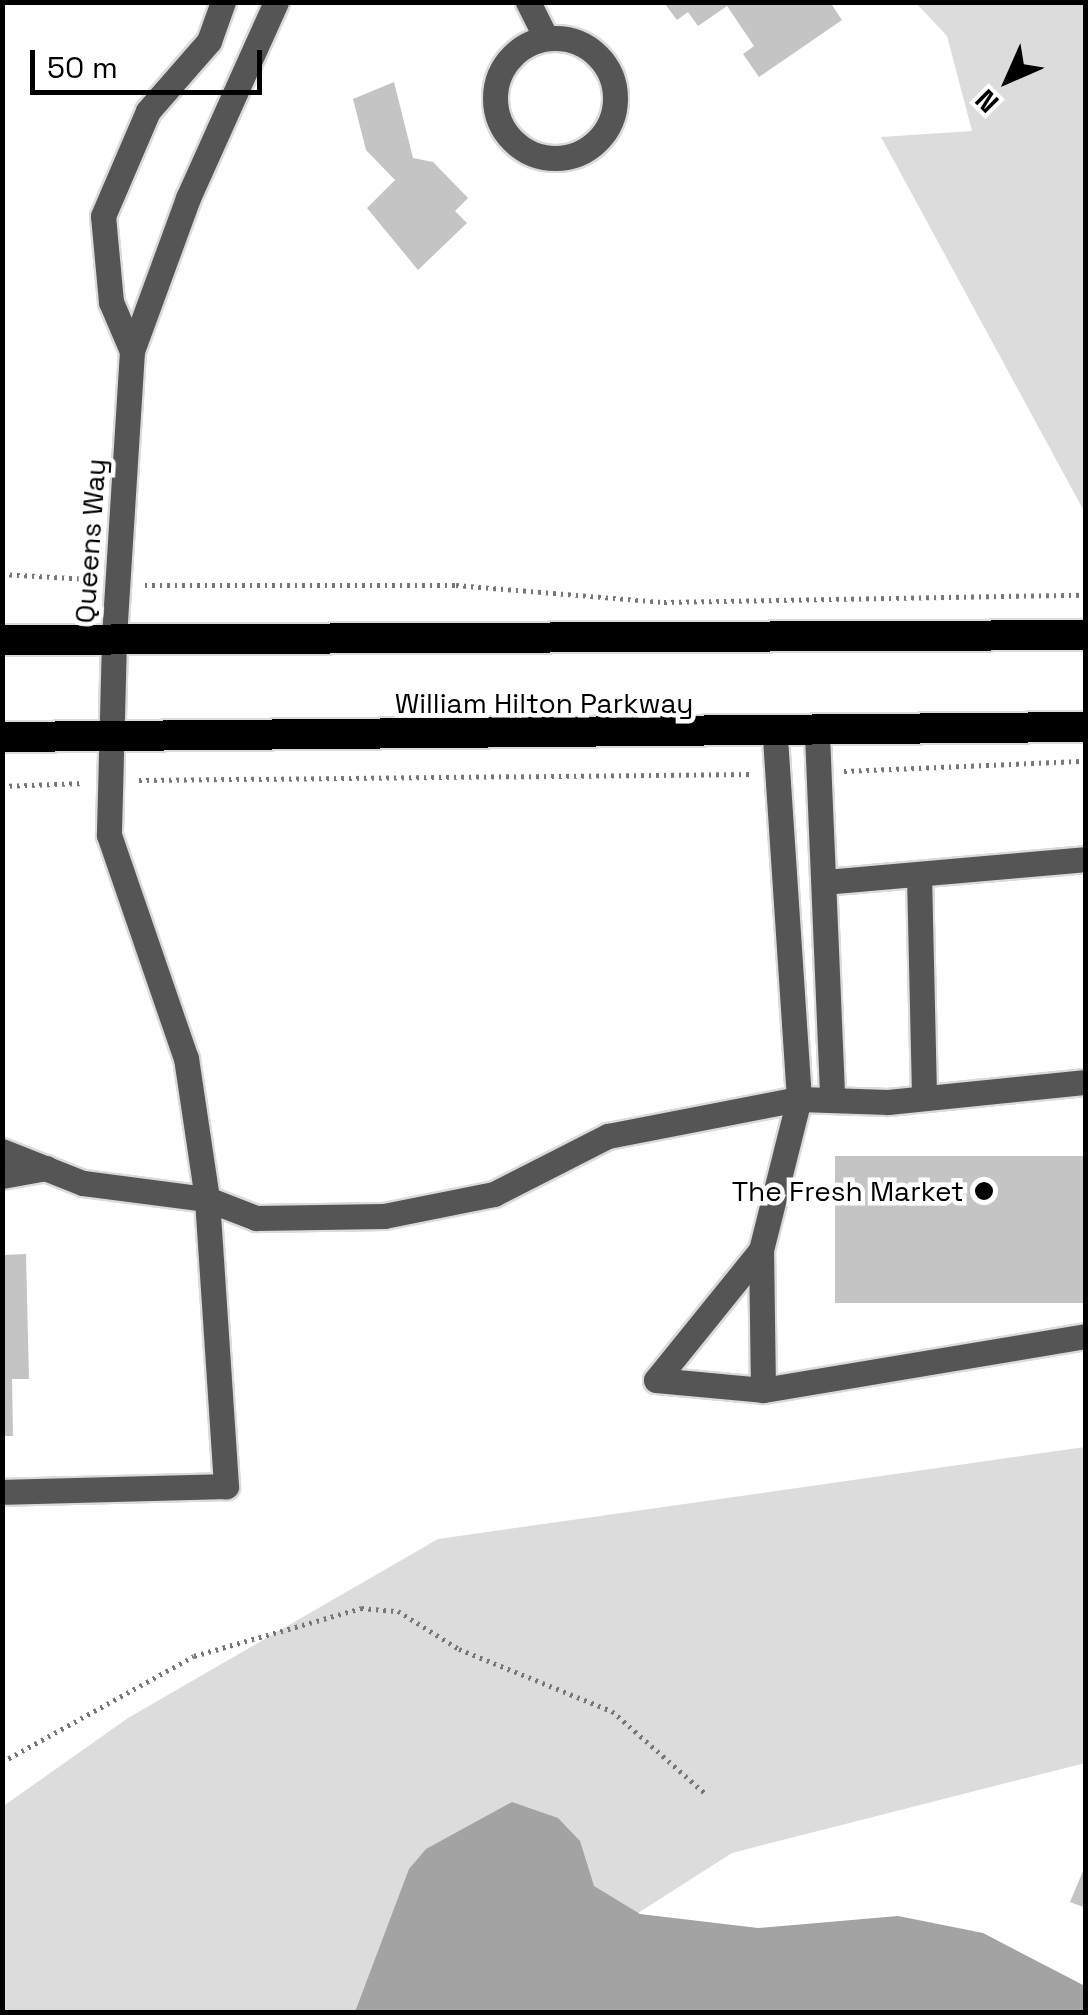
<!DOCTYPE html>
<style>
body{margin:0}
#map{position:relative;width:1088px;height:2015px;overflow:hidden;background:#fff;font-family:"Space Grotesk",sans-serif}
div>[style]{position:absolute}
.green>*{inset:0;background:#dcdcdc}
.water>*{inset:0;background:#a3a3a3}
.building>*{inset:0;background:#c4c4c4;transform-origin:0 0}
.path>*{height:5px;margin-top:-2.5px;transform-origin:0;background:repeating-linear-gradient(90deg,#777 0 2.5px,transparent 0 7.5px)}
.roads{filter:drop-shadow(2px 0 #dbdbdb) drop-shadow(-2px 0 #dbdbdb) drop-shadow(0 2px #dbdbdb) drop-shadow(0 -2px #dbdbdb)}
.minor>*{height:25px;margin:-12.5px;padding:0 12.5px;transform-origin:12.5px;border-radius:12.5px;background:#555}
.minor>.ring{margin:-12.5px;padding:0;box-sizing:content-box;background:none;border:25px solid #555;border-radius:50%}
.highway>*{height:30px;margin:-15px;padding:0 15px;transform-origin:15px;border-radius:15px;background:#000}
.dots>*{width:28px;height:28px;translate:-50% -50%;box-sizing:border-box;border:5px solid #fff;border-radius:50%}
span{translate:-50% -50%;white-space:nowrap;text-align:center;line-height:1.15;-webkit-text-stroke:9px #fff;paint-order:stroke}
.street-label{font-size:28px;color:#000}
.poi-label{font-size:28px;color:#000}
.right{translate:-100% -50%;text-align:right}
.frame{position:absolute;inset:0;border:5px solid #000;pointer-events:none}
.north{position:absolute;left:958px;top:30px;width:100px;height:100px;-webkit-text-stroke:8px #fff;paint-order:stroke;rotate:225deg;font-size:28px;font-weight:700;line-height:40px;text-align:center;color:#000}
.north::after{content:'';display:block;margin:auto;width:35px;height:45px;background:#000;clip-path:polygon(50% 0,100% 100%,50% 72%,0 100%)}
.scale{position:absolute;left:30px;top:50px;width:232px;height:45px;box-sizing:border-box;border:5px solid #000;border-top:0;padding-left:12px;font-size:30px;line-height:35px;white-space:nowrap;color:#000;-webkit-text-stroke:8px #fff;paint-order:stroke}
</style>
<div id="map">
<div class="green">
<i style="clip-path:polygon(916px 3px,1085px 3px,1085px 513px,881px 137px,972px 131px,947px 36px)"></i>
<i style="clip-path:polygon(1085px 1447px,1085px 1763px,732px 1853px,483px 2012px,3px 2012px,2px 1807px,128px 1718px,438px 1539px)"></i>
</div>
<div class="water">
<i style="clip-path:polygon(512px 1802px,558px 1818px,580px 1841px,594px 1886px,640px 1914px,758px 1928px,898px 1916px,983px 1933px,1085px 1986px,1085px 2012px,355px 2012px,409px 1869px,426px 1849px)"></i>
</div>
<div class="building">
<i style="clip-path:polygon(813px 2px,830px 2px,842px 20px,759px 77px,743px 54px,754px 46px,727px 6px,698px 26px,688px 12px,677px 20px,665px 4px)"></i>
<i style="clip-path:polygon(394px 82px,413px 158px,433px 162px,468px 198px,455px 211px,467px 223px,418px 270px,367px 208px,395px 180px,366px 150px,353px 99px)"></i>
<i style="left:1086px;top:1156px;width:147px;height:251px;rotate:90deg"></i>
<i style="clip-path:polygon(26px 1254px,29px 1379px,12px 1379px,13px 1436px,2px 1436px,2px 1255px)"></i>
<i style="clip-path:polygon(1086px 1864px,1086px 1908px,1070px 1902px)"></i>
</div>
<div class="path">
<i style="left:2px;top:574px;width:87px;rotate:3.3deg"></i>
<i style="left:145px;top:585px;width:311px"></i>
<i style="left:456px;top:585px;width:209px;rotate:4.7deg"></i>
<i style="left:664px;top:602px;width:422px;rotate:-1deg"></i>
<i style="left:844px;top:771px;width:242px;rotate:-2.4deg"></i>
<i style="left:139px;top:780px;width:614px;rotate:-0.56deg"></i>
<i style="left:2px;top:786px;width:81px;rotate:-2.1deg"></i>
<i style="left:2px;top:1762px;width:219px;rotate:-28.9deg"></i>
<i style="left:194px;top:1656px;width:174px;rotate:-16deg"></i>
<i style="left:361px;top:1608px;width:37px;rotate:5deg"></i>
<i style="left:398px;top:1611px;width:72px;rotate:31.9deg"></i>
<i style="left:459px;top:1649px;width:165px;rotate:22.1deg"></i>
<i style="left:612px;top:1711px;width:127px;rotate:41.5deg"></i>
</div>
<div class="roads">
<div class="minor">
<i style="left:276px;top:2px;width:215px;rotate:114.2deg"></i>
<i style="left:188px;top:198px;width:163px;rotate:110.1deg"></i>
<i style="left:132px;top:351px;width:290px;rotate:93.6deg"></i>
<i style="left:114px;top:640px;width:195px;rotate:91.5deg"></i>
<i style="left:109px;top:835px;width:236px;rotate:71deg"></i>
<i style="left:186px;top:1058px;width:143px;rotate:81.5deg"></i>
<i style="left:207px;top:1199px;width:53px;rotate:21.2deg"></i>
<i style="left:256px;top:1218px;width:128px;rotate:-0.9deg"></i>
<i style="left:384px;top:1216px;width:112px;rotate:-11.3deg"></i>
<i style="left:494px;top:1194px;width:128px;rotate:-27deg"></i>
<i style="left:608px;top:1136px;width:195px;rotate:-11deg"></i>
<i style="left:799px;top:1099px;width:89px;rotate:1.9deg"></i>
<i style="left:888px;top:1102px;width:199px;rotate:-5.8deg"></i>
<i style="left:528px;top:2px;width:40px;rotate:63.4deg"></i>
<i class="ring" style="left:495px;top:38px;width:95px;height:95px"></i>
<i style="left:132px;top:351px;width:53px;rotate:-113.2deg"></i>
<i style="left:111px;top:302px;width:86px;rotate:-95.3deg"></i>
<i style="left:103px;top:216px;width:114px;rotate:-66.8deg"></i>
<i style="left:148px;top:111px;width:93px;rotate:-48.9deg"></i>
<i style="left:209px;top:41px;width:41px;rotate:-70.3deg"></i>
<i style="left:817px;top:735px;width:364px;rotate:87.6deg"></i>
<i style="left:919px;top:874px;width:224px;rotate:88.7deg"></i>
<i style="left:824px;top:882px;width:263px;rotate:-5deg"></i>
<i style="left:2px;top:1151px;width:87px;rotate:21.6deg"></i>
<i style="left:83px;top:1183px;width:125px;rotate:7.4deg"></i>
<i style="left:207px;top:1199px;width:288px;rotate:86.2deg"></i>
<i style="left:226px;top:1486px;width:224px;rotate:178.5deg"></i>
<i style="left:2px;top:1176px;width:45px;rotate:-10.3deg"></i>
<i style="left:761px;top:1250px;width:167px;rotate:128.9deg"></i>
<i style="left:656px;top:1380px;width:107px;rotate:5.3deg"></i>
<i style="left:763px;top:1390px;width:327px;rotate:-9.5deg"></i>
<i style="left:763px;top:1390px;width:140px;rotate:-90.8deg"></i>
<i style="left:761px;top:1250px;width:156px;rotate:-75.9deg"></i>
<i style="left:799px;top:1099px;width:364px;rotate:-93.8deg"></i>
</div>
<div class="highway">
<i style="left:2px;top:640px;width:1084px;rotate:-0.26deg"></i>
<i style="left:2px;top:737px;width:1084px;rotate:-0.53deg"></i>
</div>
</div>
<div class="dots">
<i style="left:984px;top:1191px;background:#000"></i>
</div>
<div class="street-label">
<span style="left:90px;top:541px;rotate:-86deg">Queens Way</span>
<span style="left:544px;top:703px">William Hilton Parkway</span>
</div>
<div class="poi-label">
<span class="right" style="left:964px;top:1191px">The Fresh Market</span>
</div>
<div class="frame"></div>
<div class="north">N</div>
<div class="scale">50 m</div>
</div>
